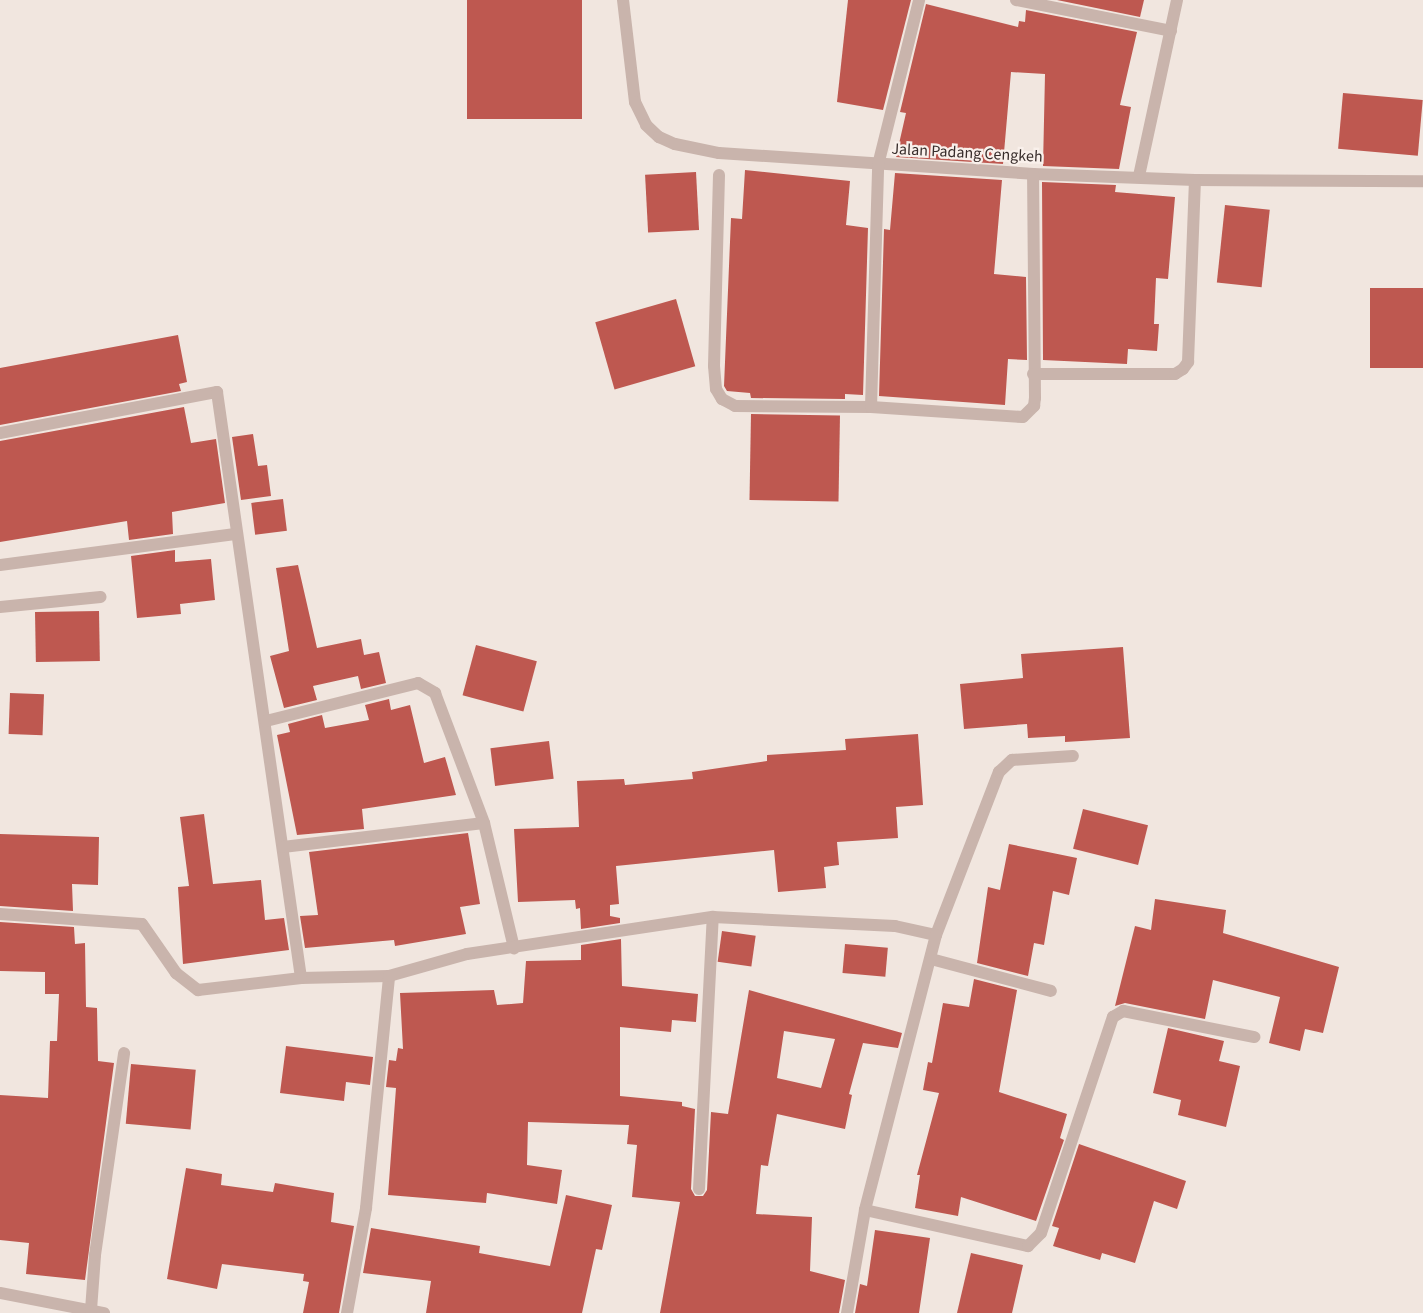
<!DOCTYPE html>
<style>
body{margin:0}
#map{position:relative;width:1423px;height:1313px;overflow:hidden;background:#f1e6df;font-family:"Source Sans 3",sans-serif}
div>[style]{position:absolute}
.building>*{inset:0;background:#be5850;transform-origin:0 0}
.minor>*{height:12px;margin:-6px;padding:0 6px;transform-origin:6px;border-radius:6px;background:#c9b4ac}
span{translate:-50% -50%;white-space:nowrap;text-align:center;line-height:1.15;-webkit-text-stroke:4.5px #f9f0eb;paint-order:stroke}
.street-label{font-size:16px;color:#372c2a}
</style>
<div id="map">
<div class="building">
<i style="left:467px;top:0;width:115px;height:119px"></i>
<i style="clip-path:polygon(848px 0,911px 0,883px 110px,837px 102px)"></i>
<i style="clip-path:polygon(1057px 0,1144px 0,1140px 17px)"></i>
<i style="clip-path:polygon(926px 4px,1018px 27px,1019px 21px,1025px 22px,1026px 10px,1137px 32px,1120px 105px,1131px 107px,1119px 169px,1043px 166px,1045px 74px,1011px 72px,1003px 164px,896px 157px,906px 113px,900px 112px)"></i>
<i style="left:1343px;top:93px;width:80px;height:56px;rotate:5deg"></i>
<i style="clip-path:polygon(745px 170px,850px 181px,846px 225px,868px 228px,863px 395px,845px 394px,845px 399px,751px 398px,750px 393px,727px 391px,724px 386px,731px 218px,742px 219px)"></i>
<i style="left:696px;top:172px;width:58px;height:51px;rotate:87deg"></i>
<i style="clip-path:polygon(895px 173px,1002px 180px,994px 274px,1026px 277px,1027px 360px,1008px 359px,1005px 405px,879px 396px,884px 229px,890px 230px)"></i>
<i style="clip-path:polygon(1042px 182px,1116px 185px,1115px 192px,1175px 197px,1168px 279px,1156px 278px,1154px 324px,1159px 324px,1157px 351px,1128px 349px,1127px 364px,1043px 360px)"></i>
<i style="left:1225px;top:205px;width:45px;height:78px;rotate:6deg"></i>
<i style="left:1423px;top:288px;width:80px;height:53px;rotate:90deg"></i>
<i style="left:676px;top:299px;width:70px;height:84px;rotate:74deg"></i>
<i style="clip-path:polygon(178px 335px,187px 382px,179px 384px,181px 391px,0 425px,0 368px)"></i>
<i style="clip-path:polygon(184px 407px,191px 443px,216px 439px,225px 503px,172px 512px,173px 534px,129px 540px,127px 521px,0 542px,0 441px)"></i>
<i style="left:751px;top:414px;width:89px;height:86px;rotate:1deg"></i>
<i style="clip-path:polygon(253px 434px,258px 466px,267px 465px,271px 496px,241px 500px,232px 437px)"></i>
<i style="left:283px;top:499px;width:32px;height:32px;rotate:83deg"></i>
<i style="clip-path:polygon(175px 550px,175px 562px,211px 559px,215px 600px,180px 604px,181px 614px,137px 618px,131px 556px)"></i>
<i style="clip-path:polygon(298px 565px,317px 648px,361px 639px,364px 655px,379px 652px,386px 683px,361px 689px,358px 676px,313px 686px,317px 700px,284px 708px,270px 656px,289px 651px,276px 568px)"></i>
<i style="left:99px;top:611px;width:50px;height:64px;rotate:89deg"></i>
<i style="left:476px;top:645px;width:63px;height:52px;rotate:15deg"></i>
<i style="clip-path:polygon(1123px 647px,1130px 738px,1065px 742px,1065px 736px,1028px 738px,1027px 724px,964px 729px,960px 684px,1023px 678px,1021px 654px)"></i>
<i style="left:10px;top:693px;width:34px;height:41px;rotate:2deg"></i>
<i style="clip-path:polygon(389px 699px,391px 710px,410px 705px,424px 763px,445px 757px,456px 795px,362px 809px,364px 829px,297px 835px,277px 735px,290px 732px,288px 724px,322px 715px,325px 728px,369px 720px,365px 705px)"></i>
<i style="clip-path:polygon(918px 734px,923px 805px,896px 807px,898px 838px,837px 842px,839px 865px,824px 867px,826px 888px,778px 892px,774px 850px,616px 866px,619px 904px,610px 905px,610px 916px,620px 918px,620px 923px,581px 929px,580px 908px,576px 909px,575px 900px,518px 902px,514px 829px,579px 827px,577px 781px,624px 779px,625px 785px,693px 779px,692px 772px,767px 761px,767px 755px,846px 750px,845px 739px)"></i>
<i style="left:549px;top:741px;width:38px;height:59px;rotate:83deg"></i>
<i style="left:1083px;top:809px;width:67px;height:41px;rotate:14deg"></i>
<i style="clip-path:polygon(204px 814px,213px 884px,261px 880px,265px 920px,284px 918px,289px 950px,183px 964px,178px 887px,189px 886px,180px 817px)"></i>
<i style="clip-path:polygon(468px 833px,480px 904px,460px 907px,466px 934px,395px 946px,394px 940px,305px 948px,300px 916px,318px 915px,309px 852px)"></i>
<i style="clip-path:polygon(0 834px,99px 837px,98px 885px,72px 884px,73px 911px,0 906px)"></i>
<i style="clip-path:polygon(1009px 844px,1077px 858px,1069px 895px,1053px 891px,1044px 945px,1034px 943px,1028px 976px,977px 963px,988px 887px,1000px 890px)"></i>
<i style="clip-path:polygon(1155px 899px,1226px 910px,1223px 933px,1339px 967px,1323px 1033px,1305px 1029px,1300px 1051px,1269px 1043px,1280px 997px,1213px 980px,1205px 1019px,1125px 1003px,1115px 1006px,1135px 926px,1151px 930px)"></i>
<i style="clip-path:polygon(0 922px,74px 927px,75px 944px,85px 943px,86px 1007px,97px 1008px,98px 1061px,114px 1063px,85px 1280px,26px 1274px,29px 1243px,0 1240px,0 1095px,48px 1098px,50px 1041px,57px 1041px,59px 994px,45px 994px,45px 972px,0 971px)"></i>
<i style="left:722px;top:931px;width:34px;height:31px;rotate:8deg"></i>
<i style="clip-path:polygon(evenodd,621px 939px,622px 986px,698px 994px,696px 1022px,672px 1020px,671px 1032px,620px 1027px,620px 1096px,682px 1102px,682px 1106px,695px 1109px,691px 1189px,695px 1196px,703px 1196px,707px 1190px,711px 1112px,728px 1114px,749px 990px,902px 1033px,898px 1048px,863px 1043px,849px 1094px,852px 1095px,845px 1129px,777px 1114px,768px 1166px,761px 1165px,756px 1214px,812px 1217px,810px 1271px,845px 1280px,839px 1313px,660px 1313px,680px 1202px,632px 1197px,637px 1145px,627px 1144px,629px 1125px,528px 1122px,527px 1165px,562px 1170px,557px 1204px,487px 1193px,486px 1203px,388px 1195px,396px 1088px,386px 1087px,389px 1060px,396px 1061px,398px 1048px,403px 1049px,400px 993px,494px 990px,497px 1005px,523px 1003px,526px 961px,581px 960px,581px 945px,621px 939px,784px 1031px,835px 1039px,821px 1088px,777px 1078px,784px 1031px)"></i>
<i style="left:845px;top:944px;width:43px;height:29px;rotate:5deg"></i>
<i style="clip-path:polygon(974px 979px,1017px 990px,999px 1092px,1067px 1114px,1060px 1138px,1064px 1140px,1036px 1221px,961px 1197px,958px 1216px,915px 1208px,920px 1175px,917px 1175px,939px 1093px,923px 1090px,928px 1062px,932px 1063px,943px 1003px,969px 1007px)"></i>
<i style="clip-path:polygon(1168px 1028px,1224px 1041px,1219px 1061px,1240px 1066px,1226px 1127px,1178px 1115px,1181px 1100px,1153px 1093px)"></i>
<i style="clip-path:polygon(286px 1046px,373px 1057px,370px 1085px,346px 1082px,344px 1101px,280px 1093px)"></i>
<i style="left:131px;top:1064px;width:65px;height:60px;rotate:5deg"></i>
<i style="clip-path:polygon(1079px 1144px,1186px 1181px,1177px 1209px,1154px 1201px,1135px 1263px,1102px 1253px,1100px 1260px,1053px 1246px,1059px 1228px,1052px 1226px)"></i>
<i style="clip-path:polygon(186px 1168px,222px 1174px,221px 1185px,273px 1192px,275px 1183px,334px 1193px,331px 1222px,354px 1226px,339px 1313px,303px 1313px,309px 1282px,303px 1281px,304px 1274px,222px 1264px,217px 1289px,167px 1279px)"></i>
<i style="clip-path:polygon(566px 1195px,612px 1205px,602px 1250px,596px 1249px,582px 1313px,426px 1313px,431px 1281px,363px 1273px,371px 1228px,480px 1246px,479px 1253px,550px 1266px)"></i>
<i style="clip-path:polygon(875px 1230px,930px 1238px,919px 1313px,855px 1313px,860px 1284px,867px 1286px)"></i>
<i style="clip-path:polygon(971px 1253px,1023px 1265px,1012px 1313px,957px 1313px)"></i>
</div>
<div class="minor">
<i style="left:623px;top:0;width:103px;rotate:83.3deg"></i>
<i style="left:635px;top:102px;width:25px;rotate:64deg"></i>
<i style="left:646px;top:125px;width:18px;rotate:43deg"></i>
<i style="left:659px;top:137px;width:17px;rotate:24deg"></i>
<i style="left:675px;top:144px;width:45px;rotate:11.6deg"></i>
<i style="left:719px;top:153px;width:315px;rotate:3.8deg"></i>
<i style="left:1033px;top:174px;width:162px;rotate:2.1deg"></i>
<i style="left:1195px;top:180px;width:228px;rotate:0.3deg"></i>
<i style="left:1016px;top:0;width:158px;rotate:11.3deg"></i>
<i style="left:719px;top:175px;width:191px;rotate:91.5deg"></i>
<i style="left:714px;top:366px;width:23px;rotate:85deg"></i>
<i style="left:716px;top:389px;width:12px;rotate:59deg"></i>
<i style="left:722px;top:399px;width:15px;rotate:28deg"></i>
<i style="left:735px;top:406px;width:136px;rotate:0.4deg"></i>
<i style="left:871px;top:407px;width:152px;rotate:3.8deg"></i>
<i style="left:1023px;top:417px;width:16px;rotate:-45deg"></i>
<i style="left:1034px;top:406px;width:8px;rotate:-83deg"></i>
<i style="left:1035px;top:398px;width:224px;rotate:-90.5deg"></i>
<i style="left:1139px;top:176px;width:180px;rotate:-77.8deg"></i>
<i style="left:1033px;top:374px;width:142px"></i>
<i style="left:1175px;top:374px;width:9px;rotate:-32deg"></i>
<i style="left:1183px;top:369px;width:9px;rotate:-54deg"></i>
<i style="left:1188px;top:362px;width:182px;rotate:-87.8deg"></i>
<i style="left:871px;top:407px;width:242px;rotate:-88.3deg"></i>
<i style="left:878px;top:165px;width:170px;rotate:-76deg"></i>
<i style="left:0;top:433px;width:221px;rotate:-10.7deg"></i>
<i style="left:217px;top:392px;width:592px;rotate:81.84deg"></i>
<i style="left:301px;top:978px;width:88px;rotate:-1.3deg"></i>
<i style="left:0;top:565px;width:239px;rotate:-7.5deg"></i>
<i style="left:0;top:607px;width:101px;rotate:-5.7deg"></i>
<i style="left:266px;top:721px;width:157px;rotate:-14deg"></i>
<i style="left:418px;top:683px;width:20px;rotate:30deg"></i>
<i style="left:435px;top:693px;width:139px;rotate:69.3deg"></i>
<i style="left:484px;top:823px;width:129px;rotate:76.5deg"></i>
<i style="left:283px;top:847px;width:202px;rotate:-6.8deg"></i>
<i style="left:0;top:914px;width:142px;rotate:4deg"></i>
<i style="left:142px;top:924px;width:60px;rotate:55.2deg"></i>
<i style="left:176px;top:973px;width:28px;rotate:38deg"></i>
<i style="left:198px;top:990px;width:104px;rotate:-6.6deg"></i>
<i style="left:936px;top:935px;width:175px;rotate:-68.9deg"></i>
<i style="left:999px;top:772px;width:18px;rotate:-43deg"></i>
<i style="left:1012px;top:760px;width:61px;rotate:-3.8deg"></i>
<i style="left:931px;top:959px;width:124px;rotate:14.9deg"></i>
<i style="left:699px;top:1189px;width:272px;rotate:-87.1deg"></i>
<i style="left:865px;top:1210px;width:167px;rotate:12.5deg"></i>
<i style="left:1028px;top:1246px;width:18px;rotate:-45deg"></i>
<i style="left:1041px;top:1233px;width:228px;rotate:-71.6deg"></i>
<i style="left:1113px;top:1017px;width:12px;rotate:-31deg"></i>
<i style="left:1123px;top:1011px;width:134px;rotate:11.2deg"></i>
<i style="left:0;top:1293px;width:106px;rotate:10.9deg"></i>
<i style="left:91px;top:1310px;width:55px;rotate:-85.8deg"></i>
<i style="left:95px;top:1255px;width:204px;rotate:-81.8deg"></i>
<i style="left:347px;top:1313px;width:107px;rotate:-79.7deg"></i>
<i style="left:366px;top:1208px;width:233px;rotate:-84.3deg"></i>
<i style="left:389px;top:976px;width:81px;rotate:-15.8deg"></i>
<i style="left:467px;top:954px;width:249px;rotate:-8.6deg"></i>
<i style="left:713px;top:917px;width:182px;rotate:2.8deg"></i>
<i style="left:895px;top:926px;width:42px;rotate:12.4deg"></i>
<i style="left:936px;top:935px;width:284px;rotate:104.5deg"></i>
<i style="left:865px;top:1210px;width:105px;rotate:99.9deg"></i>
</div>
<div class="street-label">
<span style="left:967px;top:153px;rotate:3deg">Jalan Padang Cengkeh</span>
</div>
</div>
